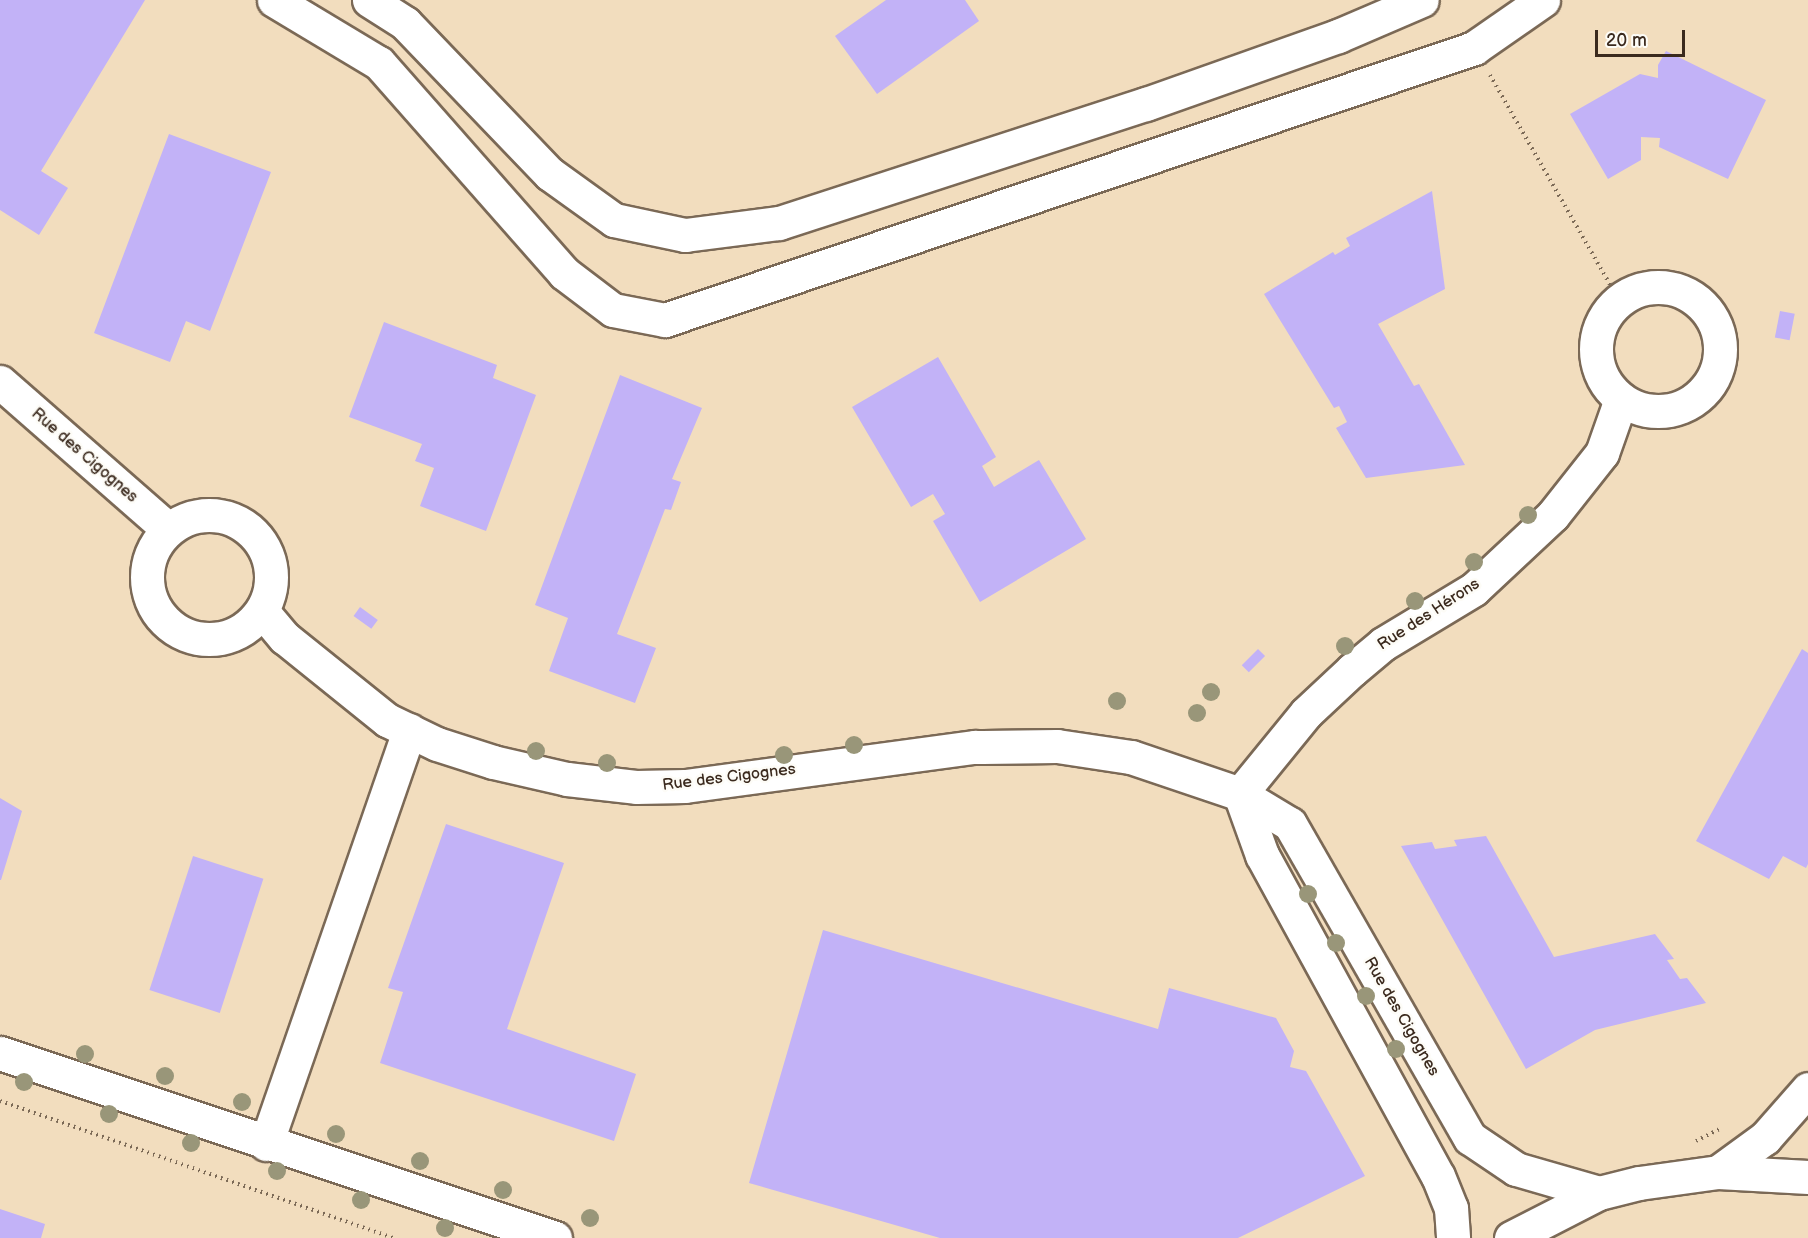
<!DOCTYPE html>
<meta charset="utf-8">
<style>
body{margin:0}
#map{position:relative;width:1808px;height:1238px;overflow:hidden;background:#f2ddbe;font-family:"Balsamiq Sans",sans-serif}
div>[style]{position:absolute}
.building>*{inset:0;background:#c2b2f7;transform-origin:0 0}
.path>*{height:4px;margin-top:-2px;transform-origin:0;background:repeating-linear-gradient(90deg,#7b6956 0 1.5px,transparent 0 6px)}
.roads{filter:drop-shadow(2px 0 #7b6956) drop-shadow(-2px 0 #7b6956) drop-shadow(0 2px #7b6956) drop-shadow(0 -2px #7b6956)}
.minor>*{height:33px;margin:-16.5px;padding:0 16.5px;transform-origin:16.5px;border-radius:16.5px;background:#fff}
.minor>.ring{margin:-16.5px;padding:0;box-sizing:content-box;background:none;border:33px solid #fff;border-radius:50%}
.major>*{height:33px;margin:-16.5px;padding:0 16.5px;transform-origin:16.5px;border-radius:16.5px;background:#fff}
.highway>*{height:33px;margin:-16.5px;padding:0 16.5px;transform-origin:16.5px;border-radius:16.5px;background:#fff}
.trees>*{width:18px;height:18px;margin:-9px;border-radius:50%;background:#999679}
span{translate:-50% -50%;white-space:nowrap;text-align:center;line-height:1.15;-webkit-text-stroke:5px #fdfcf7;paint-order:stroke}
.street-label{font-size:16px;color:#3b2a1e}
.scale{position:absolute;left:1595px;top:30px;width:90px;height:27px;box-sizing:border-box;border:3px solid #3b2a1e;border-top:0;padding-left:8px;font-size:18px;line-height:21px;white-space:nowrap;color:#3b2a1e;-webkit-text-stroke:4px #fdfcf7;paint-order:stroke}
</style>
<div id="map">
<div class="building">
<i style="clip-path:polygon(0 0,145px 0,41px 171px,68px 188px,39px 235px,0 210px)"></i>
<i style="clip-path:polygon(886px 0,965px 0,979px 21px,877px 94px,835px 36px)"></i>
<i style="clip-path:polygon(1666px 51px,1766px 100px,1728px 179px,1659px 147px,1660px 138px,1641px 137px,1641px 160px,1608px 179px,1570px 114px,1640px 74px,1658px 78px,1658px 65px)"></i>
<i style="clip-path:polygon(169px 134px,271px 172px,210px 331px,186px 321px,170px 362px,94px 333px)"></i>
<i style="clip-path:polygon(1432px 191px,1445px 289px,1378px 324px,1414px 386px,1419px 384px,1465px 465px,1366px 478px,1336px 428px,1347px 422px,1339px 406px,1334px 408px,1264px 294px,1333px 252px,1335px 255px,1350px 246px,1346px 238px)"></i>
<i style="left:1780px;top:311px;width:15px;height:27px;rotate:11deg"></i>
<i style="clip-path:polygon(384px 322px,497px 365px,493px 378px,536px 395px,486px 531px,420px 506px,434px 468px,415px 461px,422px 444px,349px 417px)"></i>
<i style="clip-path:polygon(938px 357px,996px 457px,982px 466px,994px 487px,1039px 460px,1086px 539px,980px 602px,933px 521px,945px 514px,933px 494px,911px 507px,852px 407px)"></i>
<i style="clip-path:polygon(620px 375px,702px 408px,672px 479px,681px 482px,671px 510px,665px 509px,617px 634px,656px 648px,635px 703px,549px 671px,568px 618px,535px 605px)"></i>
<i style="left:360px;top:607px;width:22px;height:11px;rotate:36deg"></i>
<i style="left:1258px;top:649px;width:10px;height:23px;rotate:45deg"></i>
<i style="clip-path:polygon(1802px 649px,1808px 653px,1808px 864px,1806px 868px,1783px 856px,1769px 879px,1696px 841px)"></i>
<i style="clip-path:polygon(0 798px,22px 811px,1px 880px,0 880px)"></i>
<i style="clip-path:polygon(446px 824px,564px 863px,507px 1029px,636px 1074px,614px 1141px,380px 1063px,403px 992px,388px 988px)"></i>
<i style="clip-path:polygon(1486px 836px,1554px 957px,1655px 934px,1674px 959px,1667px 960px,1680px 979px,1687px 978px,1706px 1003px,1595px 1030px,1526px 1069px,1401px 846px,1432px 842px,1435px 849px,1457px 846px,1454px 840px)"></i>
<i style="left:193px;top:856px;width:74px;height:141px;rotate:18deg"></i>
<i style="clip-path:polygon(823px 930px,1158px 1029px,1169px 988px,1276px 1018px,1294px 1051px,1290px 1067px,1306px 1071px,1365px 1176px,1238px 1238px,940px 1238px,749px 1183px)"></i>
<i style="clip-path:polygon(0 1209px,45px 1224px,41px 1238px,0 1238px)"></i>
</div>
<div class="path">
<i style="left:1490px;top:75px;width:259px;rotate:60.2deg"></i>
<i style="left:0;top:1101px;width:417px;rotate:19.2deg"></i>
<i style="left:1696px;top:1141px;width:28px;rotate:-27deg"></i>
</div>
<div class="roads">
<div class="minor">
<i style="left:274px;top:0;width:122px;rotate:31deg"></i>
<i style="left:379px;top:63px;width:280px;rotate:48.6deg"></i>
<i style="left:564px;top:273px;width:61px;rotate:37.1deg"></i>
<i style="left:613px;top:310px;width:53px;rotate:10.9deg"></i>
<i style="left:665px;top:320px;width:854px;rotate:-18.58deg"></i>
<i style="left:1474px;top:48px;width:84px;rotate:-34.8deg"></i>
<i style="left:369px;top:0;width:43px;rotate:32.6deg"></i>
<i style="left:405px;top:23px;width:209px;rotate:46.2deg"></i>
<i style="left:550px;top:174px;width:79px;rotate:35.7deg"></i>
<i style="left:614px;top:220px;width:73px;rotate:11.9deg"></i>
<i style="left:685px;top:235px;width:95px;rotate:-7.3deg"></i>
<i style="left:779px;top:223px;width:386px;rotate:-18deg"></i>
<i style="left:1146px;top:104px;width:204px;rotate:-19.5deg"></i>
<i style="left:1338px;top:36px;width:91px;rotate:-23.2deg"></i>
<i class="ring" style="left:1596px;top:287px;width:91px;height:91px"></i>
<i style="left:0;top:382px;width:223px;rotate:41.2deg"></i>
<i class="ring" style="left:147px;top:515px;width:91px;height:91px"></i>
<i style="left:262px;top:611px;width:35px;rotate:50deg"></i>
<i style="left:285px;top:638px;width:131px;rotate:38.8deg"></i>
<i style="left:387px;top:720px;width:55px;rotate:25.6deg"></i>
<i style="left:437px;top:744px;width:59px;rotate:17.8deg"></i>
<i style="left:493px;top:762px;width:76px;rotate:12.9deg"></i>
<i style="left:567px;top:779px;width:69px;rotate:6.6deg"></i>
<i style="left:636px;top:787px;width:49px;rotate:-1.2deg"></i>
<i style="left:685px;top:786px;width:293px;rotate:-7.7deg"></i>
<i style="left:975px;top:747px;width:82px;rotate:-0.7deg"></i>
<i style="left:1057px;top:746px;width:75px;rotate:8.5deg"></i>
<i style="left:1131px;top:757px;width:115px;rotate:18.7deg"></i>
<i style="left:1240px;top:794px;width:104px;rotate:-50.8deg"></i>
<i style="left:1306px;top:713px;width:63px;rotate:-43.1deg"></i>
<i style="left:1352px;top:670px;width:40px;rotate:-40deg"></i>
<i style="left:1383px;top:644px;width:106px;rotate:-31.1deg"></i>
<i style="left:1474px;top:589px;width:108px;rotate:-43.1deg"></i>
<i style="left:1553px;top:515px;width:79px;rotate:-51.7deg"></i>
<i style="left:1602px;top:453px;width:57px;rotate:-70.6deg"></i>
<i style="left:1240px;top:794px;width:58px;rotate:31deg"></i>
<i style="left:1290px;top:824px;width:362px;rotate:60.2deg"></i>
<i style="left:1470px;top:1138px;width:55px;rotate:34deg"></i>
<i style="left:1516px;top:1169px;width:86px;rotate:16.1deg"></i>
<i style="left:1240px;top:794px;width:65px;rotate:70.2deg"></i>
<i style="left:1262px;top:855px;width:366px;rotate:61.3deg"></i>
<i style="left:1438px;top:1176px;width:35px;rotate:68deg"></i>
<i style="left:1451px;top:1208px;width:30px;rotate:86deg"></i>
<i style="left:266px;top:1144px;width:438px;rotate:-70.9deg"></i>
</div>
<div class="major">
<i style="left:0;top:1053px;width:585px;rotate:18.43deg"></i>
<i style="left:1511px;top:1238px;width:99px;rotate:-27.1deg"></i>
<i style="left:1599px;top:1193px;width:41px;rotate:-14deg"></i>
<i style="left:1639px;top:1183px;width:80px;rotate:-7.9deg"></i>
<i style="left:1718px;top:1172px;width:90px;rotate:3.2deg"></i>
</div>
<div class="highway">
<i style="left:1718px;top:1172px;width:58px;rotate:-35.9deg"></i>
<i style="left:1765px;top:1138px;width:65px;rotate:-48.7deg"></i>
</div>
</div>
<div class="trees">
<i style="left:1528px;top:515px"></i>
<i style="left:1474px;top:562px"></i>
<i style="left:1415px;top:601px"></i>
<i style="left:1345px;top:646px"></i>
<i style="left:1211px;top:692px"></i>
<i style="left:1117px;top:701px"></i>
<i style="left:1197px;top:713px"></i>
<i style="left:854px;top:745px"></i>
<i style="left:536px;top:751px"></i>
<i style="left:784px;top:755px"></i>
<i style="left:607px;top:763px"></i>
<i style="left:1308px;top:894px"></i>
<i style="left:1336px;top:943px"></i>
<i style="left:1366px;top:996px"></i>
<i style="left:1396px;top:1049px"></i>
<i style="left:85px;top:1054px"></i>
<i style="left:165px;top:1076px"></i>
<i style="left:24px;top:1082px"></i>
<i style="left:242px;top:1102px"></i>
<i style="left:109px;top:1114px"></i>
<i style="left:336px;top:1134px"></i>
<i style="left:191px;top:1143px"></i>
<i style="left:420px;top:1161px"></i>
<i style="left:277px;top:1171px"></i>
<i style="left:503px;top:1190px"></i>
<i style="left:361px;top:1200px"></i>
<i style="left:590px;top:1218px"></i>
<i style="left:445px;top:1228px"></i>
</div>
<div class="street-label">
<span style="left:84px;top:456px;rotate:41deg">Rue des Cigognes</span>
<span style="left:1429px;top:615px;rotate:-33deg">Rue des Hérons</span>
<span style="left:729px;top:778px;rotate:-7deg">Rue des Cigognes</span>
<span style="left:1401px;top:1017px;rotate:60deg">Rue des Cigognes</span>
</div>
<div class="scale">20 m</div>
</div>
